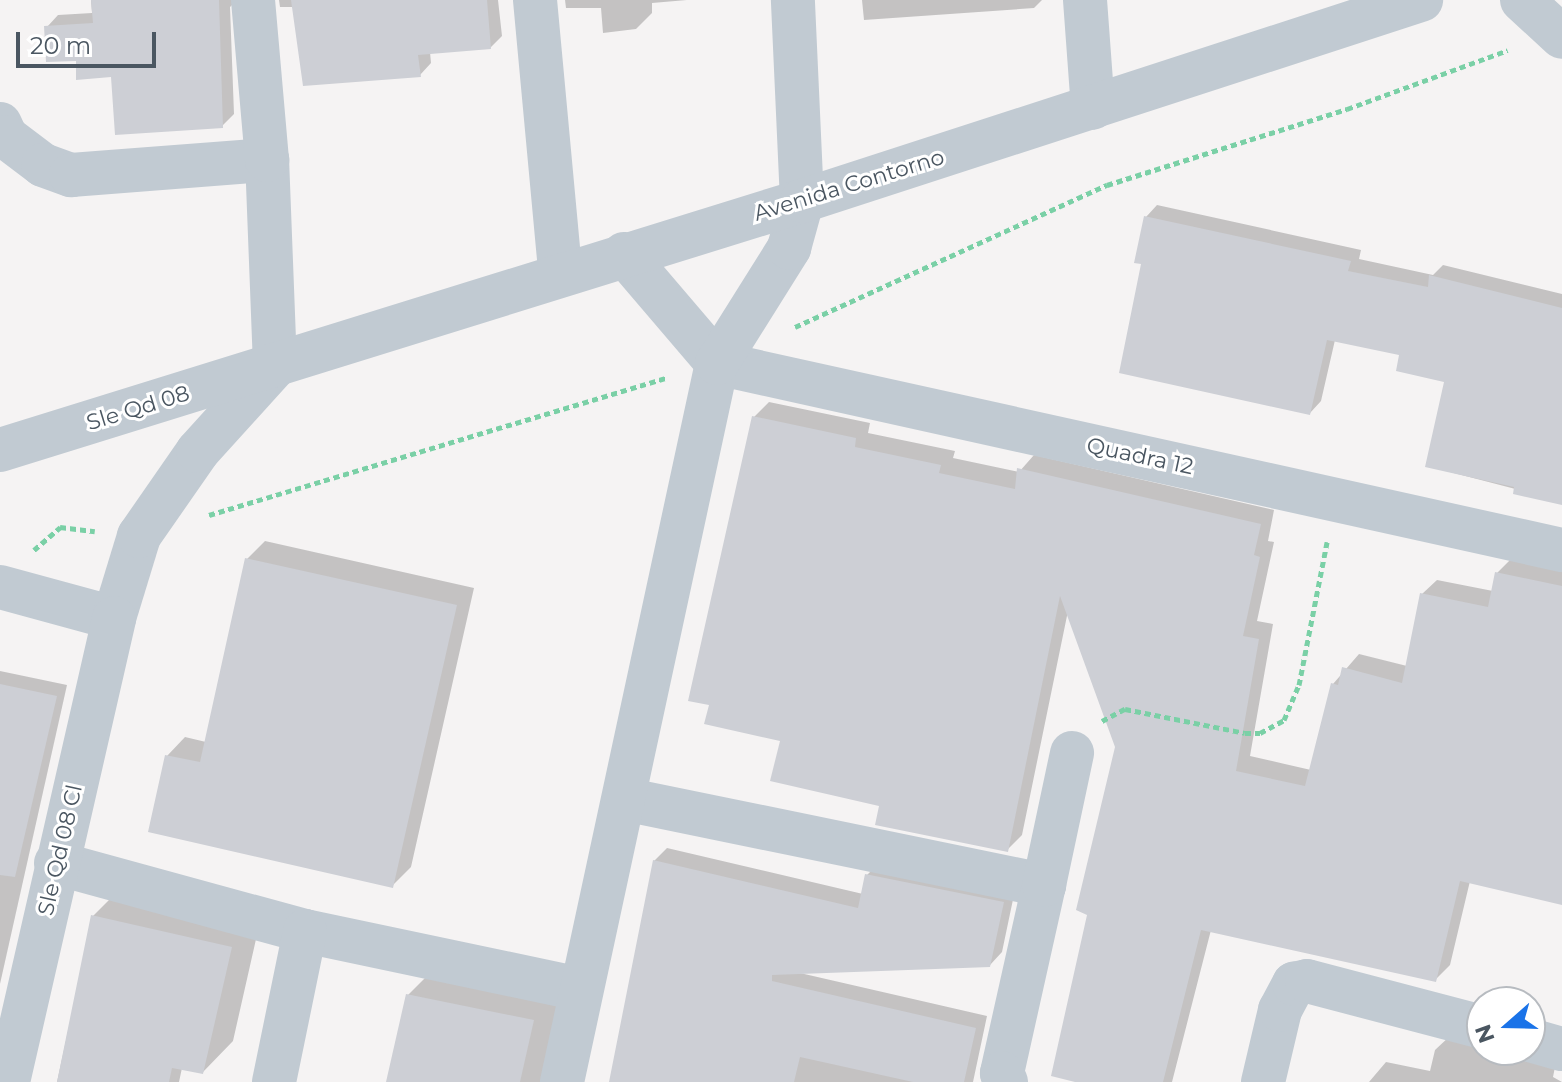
<!DOCTYPE html>
<style>
body{margin:0}
#map{position:relative;width:1562px;height:1082px;overflow:hidden;background:#f5f3f3;font-family:Montserrat,sans-serif}
div>[style]{position:absolute}
.shadow>*{inset:0;background:#0003}
.building>*{inset:0;background:#cdcfd5}
.path>*{height:5px;margin-top:-2.5px;transform-origin:0;background:repeating-linear-gradient(90deg,#7ad0a6 0 6px,transparent 0 10px)}
.minor>*{height:44px;margin:-22px;padding:0 22px;transform-origin:22px;border-radius:22px;background:#c1cad2}
.tertiary>*{height:44px;margin:-22px;padding:0 22px;transform-origin:22px;border-radius:22px;background:#c1cad2}
span{translate:-50% -50%;white-space:nowrap;text-align:center;line-height:1.15;-webkit-text-stroke:6px #fff;paint-order:stroke}
.street-label{font-size:22px;color:#4a5661}
.north{position:absolute;left:1466px;top:986px;width:80px;height:80px;box-sizing:border-box;background:#fff;border:2px solid #b7bbc0;border-radius:50%;rotate:250deg;font-size:22px;font-weight:700;line-height:32px;text-align:center;color:#4a5661}
.north::after{content:'';display:block;margin:auto;width:28px;height:36px;background:#1a73e8;clip-path:polygon(50% 0,100% 100%,50% 72%,0 100%)}
.scale{position:absolute;left:16px;top:32px;width:140px;height:36px;box-sizing:border-box;border:4px solid #4a5661;border-top:0;padding-left:10px;font-size:24px;line-height:28px;white-space:nowrap;color:#4a5661;-webkit-text-stroke:6px #fff;paint-order:stroke}
</style>
<div id="map">
<div class="shadow">
<i style="clip-path:polygon(91px 0,237px 0,230px 7px,234px 114px,222px 126px,78px 59px,47px 27px,58px 15px,92px 13px)"></i>
<i style="clip-path:polygon(279px 0,498px 0,502px 36px,490px 48px,430px 52px,431px 63px,420px 75px,293px 7px,280px 7px)"></i>
<i style="clip-path:polygon(565px 0,687px 0,652px 3px,652px 13px,636px 29px,603px 33px,601px 8px,566px 8px)"></i>
<i style="clip-path:polygon(862px 0,1042px 0,1034px 8px,864px 20px)"></i>
<i style="clip-path:polygon(1157px 205px,1361px 250px,1359px 259px,1433px 275px,1443px 265px,1562px 294px,1562px 501px,1427px 466px,1447px 380px,1402px 353px,1335px 340px,1321px 401px,1310px 413px,1144px 263px,1146px 217px)"></i>
<i style="clip-path:polygon(769px 402px,870px 423px,868px 433px,955px 451px,953px 458px,1019px 472px,1034px 455px,1274px 510px,1268px 541px,1274px 542px,1257px 621px,1273px 624px,1250px 756px,1311px 770px,1333px 684px,1359px 654px,1407px 666px,1422px 594px,1437px 580px,1493px 591px,1497px 573px,1512px 558px,1562px 569px,1562px 903px,1470px 881px,1450px 965px,1435px 980px,1211px 930px,1172px 1082px,1084px 1082px,1090px 914px,1117px 747px,1068px 611px,1022px 835px,1007px 850px,882px 804px,782px 739px,711px 704px,754px 417px)"></i>
<i style="clip-path:polygon(265px 541px,474px 588px,411px 867px,393px 885px,167px 756px,185px 737px,206px 742px,247px 559px)"></i>
<i style="clip-path:polygon(0 671px,67px 685px,0 984px)"></i>
<i style="clip-path:polygon(667px 848px,863px 894px,867px 875px,879px 863px,1015px 890px,1002px 952px,990px 965px,800px 973px,987px 1016px,973px 1082px,611px 1082px,654px 861px)"></i>
<i style="clip-path:polygon(123px 886px,261px 917px,233px 1041px,203px 1072px,182px 1068px,179px 1082px,57px 1082px,93px 916px)"></i>
<i style="clip-path:polygon(440px 963px,565px 989px,544px 1082px,388px 1082px,408px 995px)"></i>
<i style="clip-path:polygon(1451px 1035px,1482px 1043px,1482px 1050px,1509px 1050px,1556px 1062px,1553px 1077px,1562px 1082px,1369px 1082px,1386px 1062px,1430px 1071px,1435px 1050px)"></i>
</div>
<div class="building">
<i style="clip-path:polygon(91px 0,219px 0,223px 128px,115px 135px,111px 77px,76px 80px,76px 61px,46px 62px,44px 26px,93px 23px)"></i>
<i style="clip-path:polygon(291px 0,487px 0,491px 49px,418px 55px,421px 77px,303px 86px)"></i>
<i style="clip-path:polygon(1144px 216px,1351px 261px,1348px 271px,1428px 287px,1429px 275px,1562px 308px,1562px 505px,1513px 494px,1514px 487px,1425px 467px,1444px 382px,1396px 371px,1399px 355px,1327px 340px,1310px 415px,1119px 373px,1141px 264px,1134px 263px)"></i>
<i style="clip-path:polygon(752px 416px,856px 438px,855px 447px,941px 465px,939px 473px,1015px 489px,1017px 468px,1261px 524px,1254px 555px,1260px 557px,1243px 636px,1259px 639px,1236px 771px,1305px 786px,1331px 683px,1338px 685px,1342px 667px,1402px 683px,1420px 593px,1488px 607px,1495px 572px,1562px 586px,1562px 905px,1460px 881px,1436px 982px,1201px 930px,1163px 1082px,1075px 1082px,1051px 1076px,1087px 915px,1076px 910px,1115px 747px,1060px 596px,1008px 852px,875px 825px,879px 806px,770px 781px,780px 741px,704px 724px,709px 705px,688px 701px)"></i>
<i style="clip-path:polygon(245px 558px,457px 605px,393px 888px,148px 832px,165px 755px,200px 762px)"></i>
<i style="clip-path:polygon(0 684px,57px 696px,15px 877px,0 875px)"></i>
<i style="clip-path:polygon(653px 860px,858px 908px,865px 874px,1004px 902px,990px 967px,772px 975px,772px 981px,976px 1028px,964px 1082px,913px 1082px,800px 1057px,794px 1082px,609px 1082px)"></i>
<i style="clip-path:polygon(91px 915px,232px 947px,203px 1074px,172px 1068px,169px 1082px,57px 1082px)"></i>
<i style="clip-path:polygon(406px 994px,534px 1020px,520px 1082px,386px 1082px)"></i>
</div>
<div class="path">
<i style="left:795px;top:327px;width:343px;rotate:-24.5deg"></i>
<i style="left:1107px;top:185px;width:252px;rotate:-17.6deg"></i>
<i style="left:1347px;top:109px;width:171px;rotate:-20.1deg"></i>
<i style="left:209px;top:515px;width:478px;rotate:-16.7deg"></i>
<i style="left:34px;top:550px;width:35px;rotate:-41deg"></i>
<i style="left:60px;top:527px;width:35px;rotate:7deg"></i>
<i style="left:1102px;top:721px;width:26px;rotate:-28deg"></i>
<i style="left:1125px;top:709px;width:122px;rotate:11.3deg"></i>
<i style="left:1245px;top:733px;width:15px"></i>
<i style="left:1260px;top:733px;width:27px;rotate:-28deg"></i>
<i style="left:1284px;top:720px;width:38px;rotate:-67deg"></i>
<i style="left:1299px;top:685px;width:146px;rotate:-78.9deg"></i>
</div>
<div class="minor">
<i style="left:535px;top:0;width:273px;rotate:84.7deg"></i>
<i style="left:1085px;top:0;width:108px;rotate:85.8deg"></i>
<i style="left:1522px;top:0;width:54px;rotate:42.8deg"></i>
<i style="left:0;top:124px;width:14px;rotate:65deg"></i>
<i style="left:6px;top:137px;width:46px;rotate:37.1deg"></i>
<i style="left:43px;top:165px;width:30px;rotate:20deg"></i>
<i style="left:71px;top:175px;width:197px;rotate:-4.4deg"></i>
<i style="left:624px;top:254px;width:143px;rotate:49.5deg"></i>
<i style="left:717px;top:363px;width:865px;rotate:12.48deg"></i>
<i style="left:0;top:587px;width:118px;rotate:15.2deg"></i>
<i style="left:114px;top:618px;width:86px;rotate:-73deg"></i>
<i style="left:139px;top:536px;width:103px;rotate:-55.2deg"></i>
<i style="left:198px;top:451px;width:115px;rotate:-47.8deg"></i>
<i style="left:275px;top:366px;width:206px;rotate:-92.2deg"></i>
<i style="left:267px;top:160px;width:161px;rotate:-95deg"></i>
<i style="left:624px;top:799px;width:429px;rotate:11.6deg"></i>
<i style="left:1044px;top:885px;width:193px;rotate:102.6deg"></i>
<i style="left:1002px;top:1073px;width:10px;rotate:66deg"></i>
<i style="left:56px;top:863px;width:258px;rotate:15.3deg"></i>
<i style="left:305px;top:931px;width:281px;rotate:11.9deg"></i>
<i style="left:1044px;top:885px;width:135px;rotate:-78deg"></i>
<i style="left:1530px;top:1040px;width:33px;rotate:16deg"></i>
<i style="left:8px;top:1082px;width:476px;rotate:-77.1deg"></i>
<i style="left:274px;top:1082px;width:154px;rotate:-78.4deg"></i>
<i style="left:562px;top:1082px;width:736px;rotate:-77.83deg"></i>
<i style="left:717px;top:363px;width:136px;rotate:-57.9deg"></i>
<i style="left:789px;top:248px;width:49px;rotate:-74.5deg"></i>
<i style="left:802px;top:201px;width:201px;rotate:-92.6deg"></i>
<i style="left:1263px;top:1082px;width:74px;rotate:-76.7deg"></i>
<i style="left:1280px;top:1010px;width:30px;rotate:-62deg"></i>
<i style="left:1294px;top:984px;width:13px;rotate:-13deg"></i>
<i style="left:1307px;top:981px;width:181px;rotate:14.7deg"></i>
</div>
<div class="tertiary">
<i style="left:0;top:450px;width:840px;rotate:-17.25deg"></i>
<i style="left:802px;top:201px;width:651px;rotate:-17.99deg"></i>
</div>
<div class="street-label">
<span style="left:849px;top:185px;rotate:-17deg">Avenida Contorno</span>
<span style="left:138px;top:408px;rotate:-17deg">Sle Qd 08</span>
<span style="left:1140px;top:456px;rotate:12deg">Quadra 12</span>
<span style="left:60px;top:850px;rotate:-77deg">Sle Qd 08 Cl</span>
</div>
<div class="north">N</div>
<div class="scale">20 m</div>
</div>
